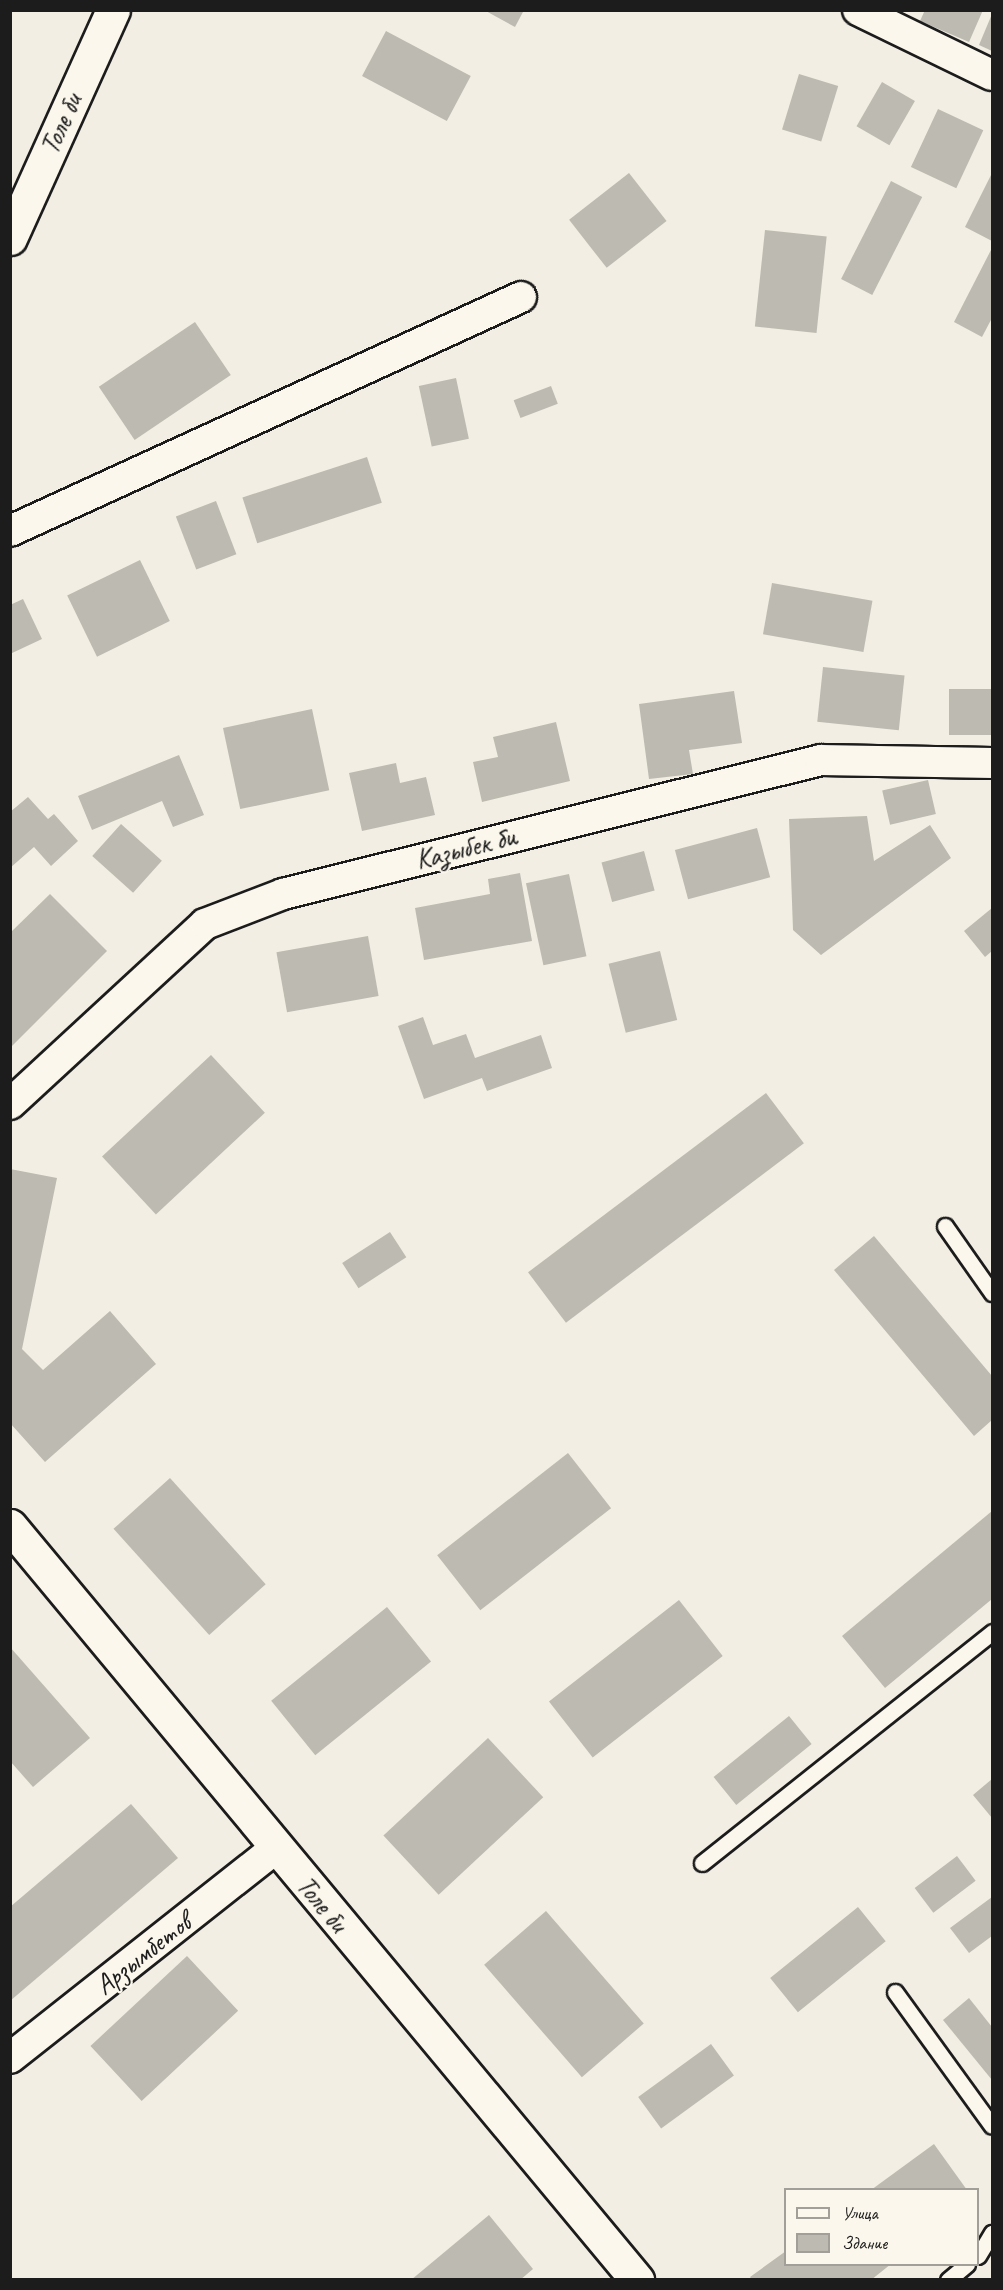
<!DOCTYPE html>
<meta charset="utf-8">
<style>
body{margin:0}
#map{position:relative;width:1003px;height:2290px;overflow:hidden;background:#f2eee4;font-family:Caveat,sans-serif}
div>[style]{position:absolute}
.building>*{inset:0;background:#bdbab1;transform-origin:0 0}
.roads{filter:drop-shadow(2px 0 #1c1c1c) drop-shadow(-2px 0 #1c1c1c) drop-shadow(0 2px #1c1c1c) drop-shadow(0 -2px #1c1c1c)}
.lane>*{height:15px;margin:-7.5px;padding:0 7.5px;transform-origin:7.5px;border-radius:7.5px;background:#fbf7ec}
.street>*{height:30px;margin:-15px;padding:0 15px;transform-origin:15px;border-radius:15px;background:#fbf7ec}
.secondary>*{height:33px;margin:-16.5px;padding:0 16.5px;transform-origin:16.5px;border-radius:16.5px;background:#fbf7ec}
span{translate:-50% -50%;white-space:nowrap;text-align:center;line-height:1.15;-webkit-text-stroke:4.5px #fbf7ec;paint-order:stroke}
.street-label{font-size:28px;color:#1c1c1c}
.frame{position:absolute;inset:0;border:12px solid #1c1c1c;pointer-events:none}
.legend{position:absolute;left:784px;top:2188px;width:195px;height:78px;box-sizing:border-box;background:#fbf7ec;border:2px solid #a29f99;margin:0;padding:8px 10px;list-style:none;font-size:18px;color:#1c1c1c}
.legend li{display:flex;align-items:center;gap:12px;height:30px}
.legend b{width:30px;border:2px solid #a29f99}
</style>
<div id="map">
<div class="building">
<i style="clip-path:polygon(484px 10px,524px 10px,515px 27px)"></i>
<i style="clip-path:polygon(925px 10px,983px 10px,969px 42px,920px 21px)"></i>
<i style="clip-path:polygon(992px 14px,992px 51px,979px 45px)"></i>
<i style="left:386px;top:31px;width:96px;height:51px;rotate:28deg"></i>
<i style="left:799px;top:74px;width:41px;height:58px;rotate:17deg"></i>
<i style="left:882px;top:82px;width:38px;height:51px;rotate:30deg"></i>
<i style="left:938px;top:109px;width:50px;height:64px;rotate:25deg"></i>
<i style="left:629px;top:173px;width:61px;height:76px;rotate:52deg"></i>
<i style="clip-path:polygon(992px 173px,992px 241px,965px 227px)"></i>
<i style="left:891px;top:181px;width:35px;height:110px;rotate:27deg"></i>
<i style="left:765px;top:230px;width:62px;height:97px;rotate:6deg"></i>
<i style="clip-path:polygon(992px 248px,992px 318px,982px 337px,954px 322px)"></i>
<i style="left:195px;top:322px;width:64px;height:116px;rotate:56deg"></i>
<i style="left:456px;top:378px;width:62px;height:38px;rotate:78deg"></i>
<i style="left:551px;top:386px;width:19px;height:40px;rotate:69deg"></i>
<i style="left:367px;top:457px;width:48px;height:131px;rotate:72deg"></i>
<i style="left:216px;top:501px;width:57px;height:43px;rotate:69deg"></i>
<i style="left:140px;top:560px;width:68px;height:81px;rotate:64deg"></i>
<i style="left:772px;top:583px;width:102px;height:52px;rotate:10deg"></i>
<i style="clip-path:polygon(23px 599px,42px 639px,10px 654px,10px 605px)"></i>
<i style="left:823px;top:667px;width:82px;height:55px;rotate:6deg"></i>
<i style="left:992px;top:689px;width:46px;height:43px;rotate:90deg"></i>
<i style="clip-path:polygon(734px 691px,742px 743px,689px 750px,693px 774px,649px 779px,639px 704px)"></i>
<i style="left:312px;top:709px;width:83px;height:91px;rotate:78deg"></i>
<i style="clip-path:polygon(556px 722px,570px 781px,482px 802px,473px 762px,498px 757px,493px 737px)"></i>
<i style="clip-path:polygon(179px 755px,204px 815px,173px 827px,162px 801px,92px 830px,78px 796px)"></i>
<i style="clip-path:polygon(396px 763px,400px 783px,426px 777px,435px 815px,362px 831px,349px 773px)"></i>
<i style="left:928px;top:780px;width:35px;height:47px;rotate:77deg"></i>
<i style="clip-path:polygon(28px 797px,48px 819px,54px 814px,78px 841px,51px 866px,34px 847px,10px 868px,10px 812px)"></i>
<i style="clip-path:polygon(867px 816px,874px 861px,930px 825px,951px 858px,821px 955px,793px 930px,789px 819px)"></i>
<i style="left:121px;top:824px;width:55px;height:43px;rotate:42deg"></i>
<i style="left:757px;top:828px;width:51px;height:85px;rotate:75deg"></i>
<i style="left:644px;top:851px;width:41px;height:44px;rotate:75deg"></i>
<i style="clip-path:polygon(520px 873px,532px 941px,424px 960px,415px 908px,490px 894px,488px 879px)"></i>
<i style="left:569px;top:874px;width:84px;height:44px;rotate:78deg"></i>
<i style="clip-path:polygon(50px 894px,107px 951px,10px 1048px,10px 933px)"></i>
<i style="clip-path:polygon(992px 908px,992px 951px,985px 957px,964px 931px)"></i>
<i style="left:368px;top:936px;width:61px;height:93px;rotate:80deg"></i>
<i style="left:660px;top:951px;width:71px;height:53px;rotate:76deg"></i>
<i style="clip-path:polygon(423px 1017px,433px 1045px,466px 1034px,475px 1058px,541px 1035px,552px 1068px,487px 1091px,482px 1078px,424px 1099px,398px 1026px)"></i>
<i style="left:211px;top:1055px;width:79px;height:149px;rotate:47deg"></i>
<i style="left:766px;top:1093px;width:63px;height:298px;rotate:53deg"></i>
<i style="clip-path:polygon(10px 1169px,57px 1178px,22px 1349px,43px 1370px,110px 1311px,156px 1364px,45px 1462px,10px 1423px)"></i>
<i style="left:390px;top:1232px;width:30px;height:57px;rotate:57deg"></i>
<i style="clip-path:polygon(874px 1236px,992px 1376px,992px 1420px,974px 1436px,834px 1270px)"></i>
<i style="left:568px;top:1453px;width:70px;height:166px;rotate:52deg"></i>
<i style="left:170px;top:1478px;width:143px;height:76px;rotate:48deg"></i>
<i style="clip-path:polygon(992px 1511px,992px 1599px,885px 1688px,842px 1636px)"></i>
<i style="left:679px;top:1600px;width:71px;height:165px;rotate:52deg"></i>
<i style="left:387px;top:1607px;width:70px;height:149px;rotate:51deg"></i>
<i style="clip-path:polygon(10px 1647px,90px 1738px,33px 1787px,10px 1761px)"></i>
<i style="left:789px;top:1716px;width:36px;height:97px;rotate:51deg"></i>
<i style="left:488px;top:1738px;width:81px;height:143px;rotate:47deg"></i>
<i style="clip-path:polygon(992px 1779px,992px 1818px,973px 1795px)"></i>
<i style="clip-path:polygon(131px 1804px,178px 1858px,10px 2001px,10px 1907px)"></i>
<i style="left:957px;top:1856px;width:31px;height:53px;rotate:53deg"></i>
<i style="clip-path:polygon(992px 1897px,992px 1936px,969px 1953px,950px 1928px)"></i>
<i style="left:858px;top:1907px;width:44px;height:113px;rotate:51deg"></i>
<i style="left:546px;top:1911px;width:149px;height:82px;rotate:49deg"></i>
<i style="left:187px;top:1956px;width:75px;height:132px;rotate:47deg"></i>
<i style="clip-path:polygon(969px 1998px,992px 2027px,992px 2080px,943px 2020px)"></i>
<i style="left:711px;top:2044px;width:39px;height:90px;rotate:54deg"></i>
<i style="clip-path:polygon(934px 2144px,967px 2190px,871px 2190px)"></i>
<i style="clip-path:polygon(489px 2215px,533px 2269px,520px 2280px,411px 2280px)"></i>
<i style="clip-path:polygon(786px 2251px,786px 2264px,891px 2264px,871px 2280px,752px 2280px,750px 2277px)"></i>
</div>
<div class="roads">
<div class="lane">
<i style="left:945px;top:1226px;width:82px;rotate:55deg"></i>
<i style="left:702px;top:1863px;width:371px;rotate:-38.5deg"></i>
<i style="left:895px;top:1992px;width:165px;rotate:54.1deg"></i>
<i style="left:978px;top:2256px;width:27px;rotate:-59deg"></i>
<i style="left:948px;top:2280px;width:25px;rotate:-40deg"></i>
</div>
<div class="street">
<i style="left:858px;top:10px;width:149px;rotate:25.9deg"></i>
<i style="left:10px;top:531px;width:562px;rotate:-24.6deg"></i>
<i style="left:10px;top:1104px;width:265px;rotate:-42.7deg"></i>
<i style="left:205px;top:924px;width:84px;rotate:-21deg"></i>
<i style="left:283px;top:894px;width:554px;rotate:-13.99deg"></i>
<i style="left:821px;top:760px;width:171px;rotate:1deg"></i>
<i style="left:10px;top:2058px;width:337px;rotate:-38.3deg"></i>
</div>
<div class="secondary">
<i style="left:10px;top:238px;width:250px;rotate:-65.7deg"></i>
<i style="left:10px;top:1526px;width:981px;rotate:50.25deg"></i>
</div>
</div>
<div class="street-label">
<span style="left:61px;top:124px;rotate:-66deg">Толе би</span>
<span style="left:466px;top:848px;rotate:-14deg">Казыбек би</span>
<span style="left:322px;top:1904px;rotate:50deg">Толе би</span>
<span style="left:143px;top:1954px;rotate:-38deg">Арзымбетов</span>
</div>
<div class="frame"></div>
<ul class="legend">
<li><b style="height:8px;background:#fbf7ec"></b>Улица</li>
<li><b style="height:16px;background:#bdbab1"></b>Здание</li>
</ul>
</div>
